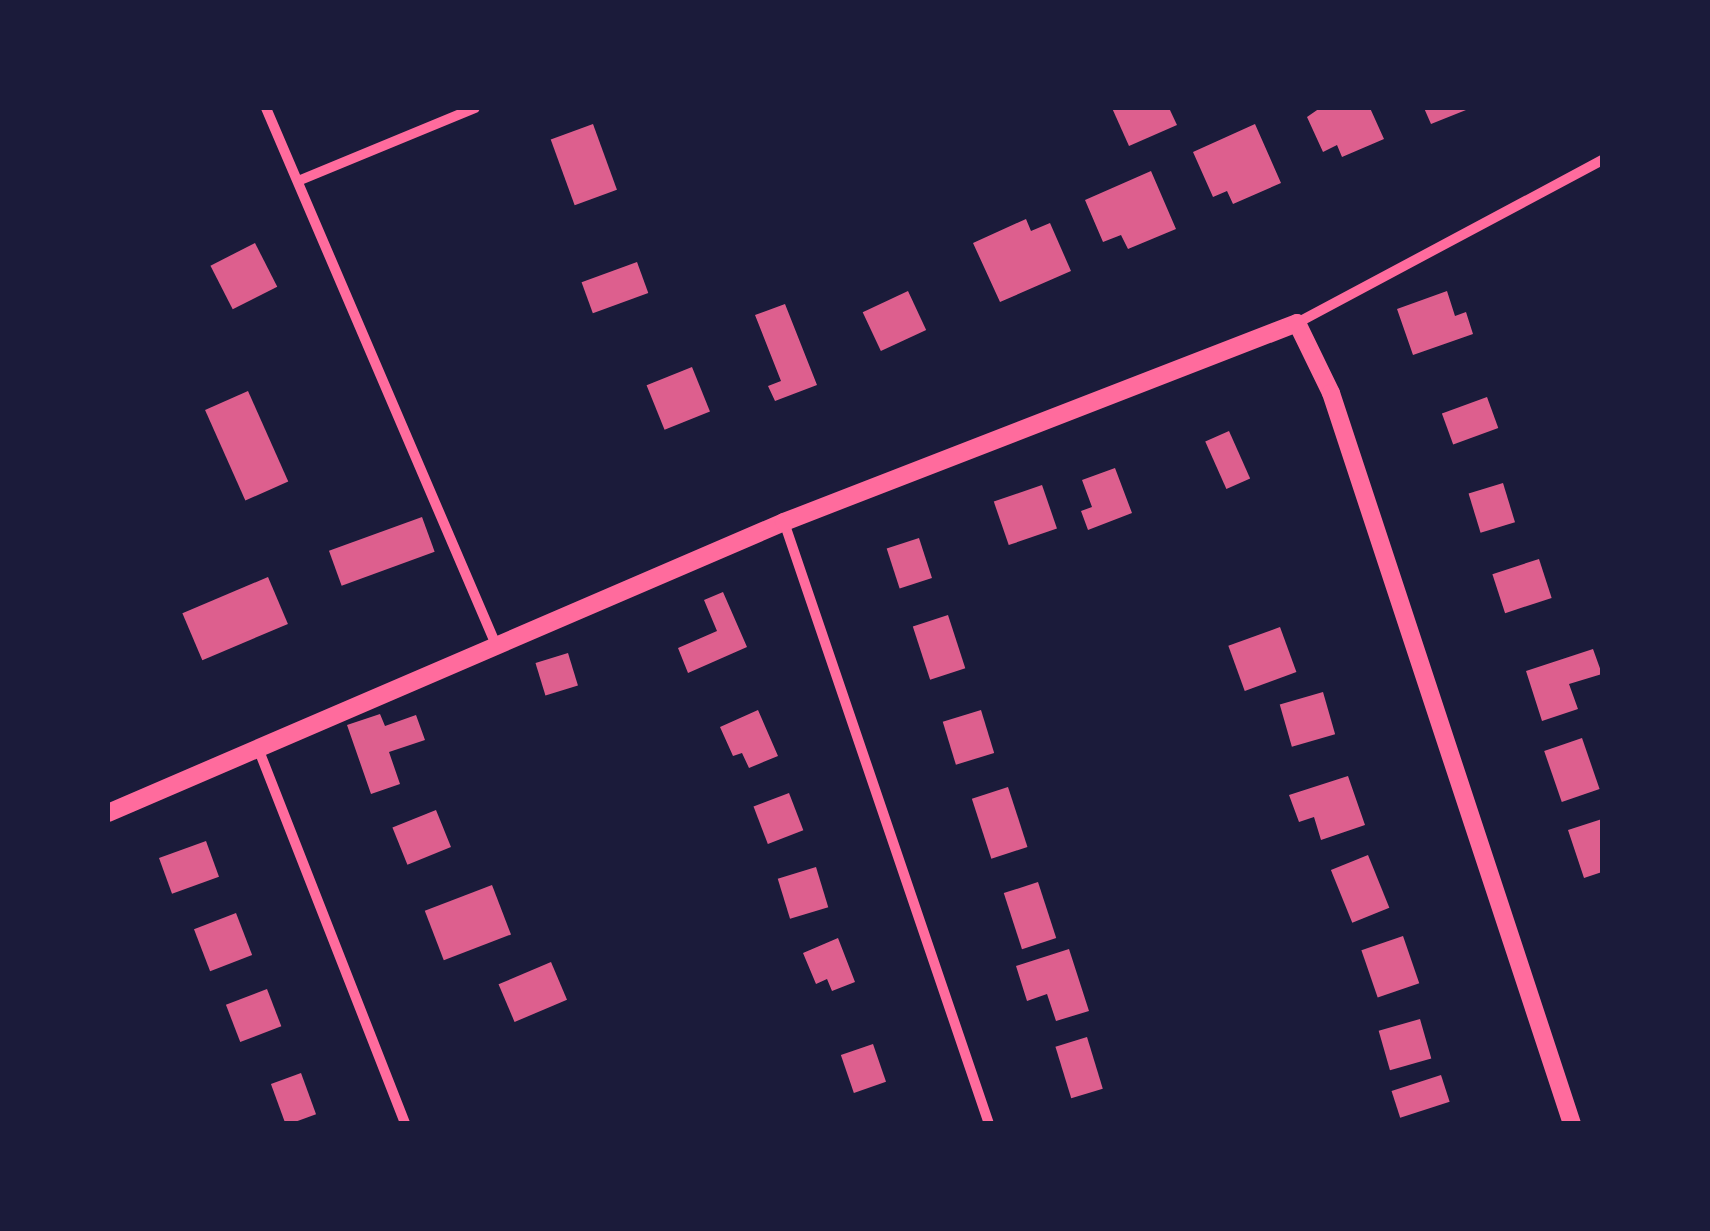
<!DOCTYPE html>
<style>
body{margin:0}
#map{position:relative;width:1710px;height:1231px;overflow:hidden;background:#1b1b3a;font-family:"Golos Text",sans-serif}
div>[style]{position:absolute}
.building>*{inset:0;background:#dd5f8e;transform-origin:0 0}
.minor>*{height:10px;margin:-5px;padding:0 5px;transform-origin:5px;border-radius:5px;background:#ff6b9d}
.tertiary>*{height:18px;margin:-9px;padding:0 9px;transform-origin:9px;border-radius:9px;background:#ff6b9d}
span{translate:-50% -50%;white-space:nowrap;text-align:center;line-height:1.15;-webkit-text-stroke:8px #1b1b3a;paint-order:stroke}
.frame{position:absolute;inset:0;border:110px solid #1b1b3a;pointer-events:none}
</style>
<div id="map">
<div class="building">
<i style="clip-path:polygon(1112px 108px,1169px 108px,1177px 125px,1129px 146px)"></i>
<i style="clip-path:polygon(1320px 108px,1370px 108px,1384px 139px,1342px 157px,1337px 145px,1323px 152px,1307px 117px)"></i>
<i style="clip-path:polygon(1424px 108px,1471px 108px,1431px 124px)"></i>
<i style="left:593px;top:124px;width:70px;height:45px;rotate:70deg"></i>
<i style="clip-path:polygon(1255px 124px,1281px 183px,1233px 204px,1227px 191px,1213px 197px,1193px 152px)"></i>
<i style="clip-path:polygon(1151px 171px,1176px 229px,1128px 249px,1121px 235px,1103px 242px,1085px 200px)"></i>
<i style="clip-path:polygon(1026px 219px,1031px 231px,1050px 223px,1071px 271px,1000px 302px,973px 243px)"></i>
<i style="left:255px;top:243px;width:49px;height:50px;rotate:63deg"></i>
<i style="left:637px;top:262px;width:33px;height:59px;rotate:70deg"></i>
<i style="left:908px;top:291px;width:43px;height:50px;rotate:65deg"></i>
<i style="clip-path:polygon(1447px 291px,1455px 316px,1466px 312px,1473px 334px,1413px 355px,1397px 309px)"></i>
<i style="clip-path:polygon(785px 304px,817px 385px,775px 401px,768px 386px,781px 381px,755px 315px)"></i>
<i style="left:692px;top:367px;width:48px;height:49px;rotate:68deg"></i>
<i style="left:248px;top:391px;width:99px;height:47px;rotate:66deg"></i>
<i style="left:1487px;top:397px;width:33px;height:48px;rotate:70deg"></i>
<i style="left:1229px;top:431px;width:52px;height:26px;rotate:66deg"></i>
<i style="clip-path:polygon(1115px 468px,1132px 513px,1088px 530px,1081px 511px,1092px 507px,1082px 480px)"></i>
<i style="left:1503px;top:483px;width:41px;height:36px;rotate:73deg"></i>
<i style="left:1042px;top:485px;width:46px;height:51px;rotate:71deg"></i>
<i style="left:422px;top:517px;width:37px;height:99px;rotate:70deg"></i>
<i style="left:919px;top:538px;width:42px;height:34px;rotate:72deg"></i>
<i style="left:1539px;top:559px;width:41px;height:49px;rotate:72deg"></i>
<i style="left:268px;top:577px;width:51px;height:93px;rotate:67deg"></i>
<i style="clip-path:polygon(723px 592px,747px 647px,688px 673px,678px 648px,717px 631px,704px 600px)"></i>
<i style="left:948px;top:615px;width:56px;height:37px;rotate:72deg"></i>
<i style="left:1280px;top:627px;width:48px;height:55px;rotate:70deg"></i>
<i style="clip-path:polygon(1593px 649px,1602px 674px,1569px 684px,1578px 709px,1542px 721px,1526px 671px)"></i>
<i style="left:568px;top:653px;width:34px;height:34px;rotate:73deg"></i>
<i style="left:1323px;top:692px;width:44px;height:45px;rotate:74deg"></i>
<i style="clip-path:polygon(758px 710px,778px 756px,749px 768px,742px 753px,733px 756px,720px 727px)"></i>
<i style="left:981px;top:710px;width:45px;height:40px;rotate:73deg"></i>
<i style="clip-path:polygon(380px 714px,385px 726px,416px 715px,425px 740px,389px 752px,400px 784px,371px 794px,347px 725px)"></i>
<i style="left:1582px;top:738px;width:54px;height:40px;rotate:71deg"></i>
<i style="clip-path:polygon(1348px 776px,1365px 825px,1321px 840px,1314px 817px,1299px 822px,1289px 795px)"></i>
<i style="left:1008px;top:787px;width:63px;height:38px;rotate:72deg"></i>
<i style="left:789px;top:793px;width:40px;height:38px;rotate:69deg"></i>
<i style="left:436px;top:810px;width:40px;height:47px;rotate:68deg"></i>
<i style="clip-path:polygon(1602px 819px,1602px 872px,1584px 878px,1568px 830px)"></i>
<i style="left:206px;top:841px;width:38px;height:50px;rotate:70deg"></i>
<i style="left:1368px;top:855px;width:57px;height:40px;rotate:68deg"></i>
<i style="left:816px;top:867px;width:42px;height:40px;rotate:73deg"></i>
<i style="left:1038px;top:882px;width:59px;height:36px;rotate:72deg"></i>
<i style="left:492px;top:885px;width:53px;height:72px;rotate:69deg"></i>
<i style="left:236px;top:913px;width:45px;height:45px;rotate:69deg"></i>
<i style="left:1403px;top:936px;width:50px;height:44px;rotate:71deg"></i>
<i style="clip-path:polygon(838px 938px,855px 982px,832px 991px,827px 979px,816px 984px,803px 953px)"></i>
<i style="clip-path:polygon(1069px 949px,1089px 1011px,1056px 1021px,1047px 994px,1027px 1001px,1016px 966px)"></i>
<i style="left:551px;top:962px;width:41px;height:57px;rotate:67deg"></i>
<i style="left:267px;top:989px;width:40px;height:44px;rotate:69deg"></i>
<i style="left:1420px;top:1019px;width:41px;height:43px;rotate:74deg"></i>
<i style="left:1087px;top:1037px;width:54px;height:33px;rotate:73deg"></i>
<i style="left:873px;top:1044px;width:40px;height:34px;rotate:71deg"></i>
<i style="left:301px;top:1073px;width:44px;height:32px;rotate:70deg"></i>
<i style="left:1441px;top:1075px;width:28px;height:52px;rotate:72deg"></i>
</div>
<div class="minor">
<i style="left:266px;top:108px;width:584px;rotate:66.81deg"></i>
<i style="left:298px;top:181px;width:191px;rotate:-22.4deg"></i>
<i style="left:1297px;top:323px;width:346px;rotate:-28.1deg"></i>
<i style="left:784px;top:522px;width:636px;rotate:71.19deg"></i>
<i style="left:258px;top:748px;width:404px;rotate:68.6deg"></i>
</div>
<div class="tertiary">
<i style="left:108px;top:813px;width:736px;rotate:-23.29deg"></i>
<i style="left:784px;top:522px;width:550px;rotate:-21.2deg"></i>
<i style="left:1297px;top:323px;width:78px;rotate:64.1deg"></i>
<i style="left:1331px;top:393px;width:770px;rotate:71.75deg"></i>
</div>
<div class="frame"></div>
</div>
